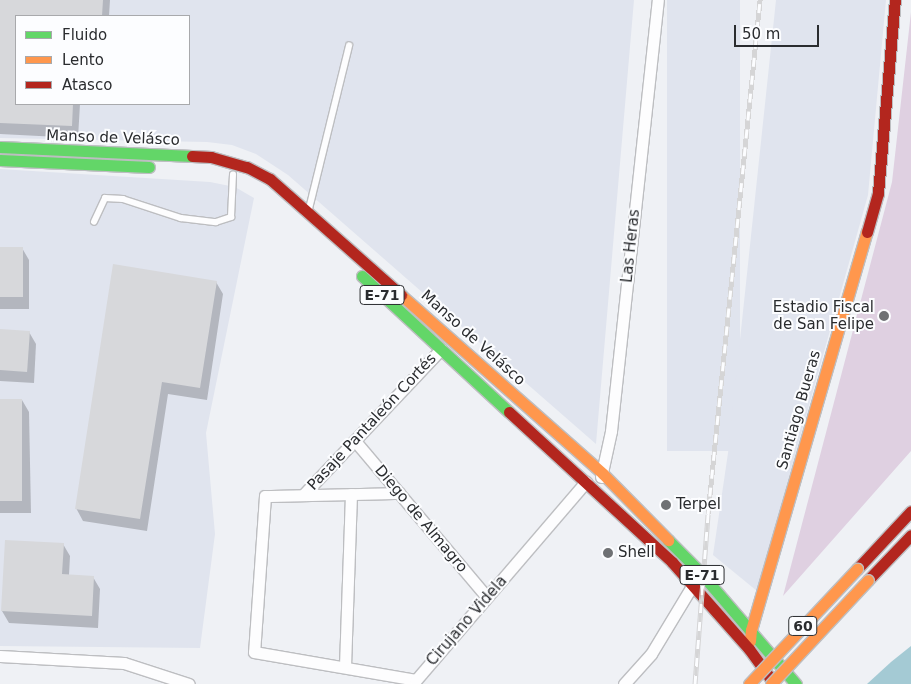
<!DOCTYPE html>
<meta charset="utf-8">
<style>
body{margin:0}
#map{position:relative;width:911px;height:684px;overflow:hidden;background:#eff1f5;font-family:"DejaVu Sans",sans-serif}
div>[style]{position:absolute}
.built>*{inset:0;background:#e0e4ee;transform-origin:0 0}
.green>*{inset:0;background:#dfd0e1}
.water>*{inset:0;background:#a4cad4}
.shadow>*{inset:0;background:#0003}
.building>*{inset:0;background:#d7d8db;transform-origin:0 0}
.roads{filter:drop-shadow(1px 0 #bdbec1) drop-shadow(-1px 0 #bdbec1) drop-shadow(0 1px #bdbec1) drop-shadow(0 -1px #bdbec1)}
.lane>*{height:5.5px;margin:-2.75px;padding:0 2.75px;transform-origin:2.75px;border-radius:2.75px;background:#fdfdfe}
.street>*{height:11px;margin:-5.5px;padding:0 5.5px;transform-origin:5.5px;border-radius:5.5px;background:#fdfdfe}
.fast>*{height:11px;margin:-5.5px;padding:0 5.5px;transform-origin:5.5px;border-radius:5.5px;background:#63d668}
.slow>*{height:11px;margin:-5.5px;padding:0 5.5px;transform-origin:5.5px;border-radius:5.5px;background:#ff974d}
.jam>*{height:11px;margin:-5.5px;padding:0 5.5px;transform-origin:5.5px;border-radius:5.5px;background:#b3261e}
.rail>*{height:5px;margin-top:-2.5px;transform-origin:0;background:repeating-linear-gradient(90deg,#fcfdff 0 9px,#d5d5d6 0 18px);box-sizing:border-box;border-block:1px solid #d5d5d6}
.bridges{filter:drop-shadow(1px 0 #bdbec1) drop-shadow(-1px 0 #bdbec1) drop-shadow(0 1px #bdbec1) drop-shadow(0 -1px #bdbec1)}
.slow-bridge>*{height:11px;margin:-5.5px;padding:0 5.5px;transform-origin:5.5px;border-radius:5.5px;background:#ff974d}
.dots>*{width:14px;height:14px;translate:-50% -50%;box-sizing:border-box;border:2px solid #fcfdff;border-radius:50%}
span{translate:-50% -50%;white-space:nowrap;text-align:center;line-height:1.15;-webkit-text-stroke:4px #fcfdff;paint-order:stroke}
.shield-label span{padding:1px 4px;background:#fcfdff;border:1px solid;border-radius:4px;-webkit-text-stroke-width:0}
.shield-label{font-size:14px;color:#2a2c2f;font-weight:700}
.street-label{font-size:15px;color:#2a2c2f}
.poi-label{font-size:15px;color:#2a2c2f}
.right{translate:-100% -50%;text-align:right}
.left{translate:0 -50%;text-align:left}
.legend{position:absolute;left:15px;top:15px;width:175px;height:90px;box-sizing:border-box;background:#fcfdff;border:1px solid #a8a9ac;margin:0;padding:6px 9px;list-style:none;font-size:15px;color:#2a2c2f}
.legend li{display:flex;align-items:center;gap:10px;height:25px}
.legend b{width:25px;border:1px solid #a8a9ac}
.scale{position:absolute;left:734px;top:25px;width:85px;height:22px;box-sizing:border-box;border:2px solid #2a2c2f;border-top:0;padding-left:6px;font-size:15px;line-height:18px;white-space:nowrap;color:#2a2c2f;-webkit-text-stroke:4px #fcfdff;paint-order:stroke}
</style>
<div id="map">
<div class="built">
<i style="clip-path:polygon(evenodd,0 0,634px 0,596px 444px,288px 175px,256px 154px,232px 145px,207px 142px,0 138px,0 0,16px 16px,189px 16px,189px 104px,16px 104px,16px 16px)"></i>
<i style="left:667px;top:0;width:73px;height:451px"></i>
<i style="clip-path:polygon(776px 0,886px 0,868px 195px,757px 591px,713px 555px,728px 453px)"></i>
<i style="clip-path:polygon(0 169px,210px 182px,235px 187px,254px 198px,206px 433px,215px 534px,200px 648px,0 646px)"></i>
</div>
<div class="green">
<i style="clip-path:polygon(911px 12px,911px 451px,783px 596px,892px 182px)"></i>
</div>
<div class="water">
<i style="clip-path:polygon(911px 646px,911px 684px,867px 684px,891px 662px)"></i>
</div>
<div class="shadow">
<i style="clip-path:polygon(0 0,110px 0,109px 16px,16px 16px,16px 104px,80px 104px,78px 138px,0 134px)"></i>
<i style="clip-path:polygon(0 248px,22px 248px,29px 260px,29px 309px,0 309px)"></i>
<i style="clip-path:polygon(216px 282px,223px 294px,207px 400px,168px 394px,147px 531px,83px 521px,76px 508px)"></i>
<i style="clip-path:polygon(0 331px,29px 332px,36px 344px,34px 383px,0 381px)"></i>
<i style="clip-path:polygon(0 400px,22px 400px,29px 412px,31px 513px,0 513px)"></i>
<i style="clip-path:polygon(63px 544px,70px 556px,69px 575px,93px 577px,100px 589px,98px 628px,9px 623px,2px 611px)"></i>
</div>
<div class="building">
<i style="clip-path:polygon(0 0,103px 0,102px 16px,16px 16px,16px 104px,73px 104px,72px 126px,0 123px)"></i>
<i style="left:0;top:247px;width:23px;height:50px"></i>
<i style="clip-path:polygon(113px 264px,217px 281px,200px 388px,162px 382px,140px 519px,75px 509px)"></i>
<i style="left:0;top:329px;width:30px;height:41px;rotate:4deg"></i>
<i style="left:0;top:399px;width:22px;height:102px"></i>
<i style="clip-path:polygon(5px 540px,64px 543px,62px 574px,94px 576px,92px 616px,1px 611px)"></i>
</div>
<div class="roads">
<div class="lane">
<i style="left:309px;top:209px;width:168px;rotate:-76.2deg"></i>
<i style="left:94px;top:222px;width:26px;rotate:-65deg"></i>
<i style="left:105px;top:198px;width:18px;rotate:3deg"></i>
<i style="left:123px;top:199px;width:61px;rotate:18.1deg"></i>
<i style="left:181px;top:218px;width:35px;rotate:7deg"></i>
<i style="left:216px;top:222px;width:16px;rotate:-18deg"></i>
<i style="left:231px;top:217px;width:42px;rotate:-87.3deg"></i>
</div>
<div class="street">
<i style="left:355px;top:441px;width:204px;rotate:49.8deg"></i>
<i style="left:601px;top:477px;width:47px;rotate:-77.7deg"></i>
<i style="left:611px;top:431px;width:434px;rotate:-83.8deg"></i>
<i style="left:399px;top:493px;width:134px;rotate:178.7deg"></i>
<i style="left:265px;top:496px;width:156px;rotate:94deg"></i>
<i style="left:254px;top:652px;width:164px;rotate:9.8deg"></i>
<i style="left:416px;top:680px;width:261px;rotate:-49.4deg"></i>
<i style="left:303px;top:495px;width:201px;rotate:-46.6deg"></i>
<i style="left:0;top:656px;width:124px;rotate:3.2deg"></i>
<i style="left:124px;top:663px;width:68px;rotate:17.9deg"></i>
<i style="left:345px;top:666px;width:172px;rotate:-88deg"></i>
<i style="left:624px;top:684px;width:40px;rotate:-48deg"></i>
<i style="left:651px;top:654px;width:85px;rotate:-58.9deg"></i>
</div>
<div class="fast">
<i style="left:0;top:147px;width:192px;rotate:2.7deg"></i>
<i style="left:0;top:160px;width:149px;rotate:2.7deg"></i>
<i style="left:362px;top:276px;width:200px;rotate:42.8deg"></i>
<i style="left:668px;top:540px;width:44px;rotate:45deg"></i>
<i style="left:699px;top:571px;width:149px;rotate:49.4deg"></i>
</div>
<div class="slow">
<i style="left:401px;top:295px;width:270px;rotate:41.5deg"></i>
<i style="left:603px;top:474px;width:93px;rotate:45.4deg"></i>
<i style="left:750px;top:641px;width:11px;rotate:-85deg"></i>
<i style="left:751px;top:630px;width:415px;rotate:-73.8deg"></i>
</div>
<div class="jam">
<i style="left:192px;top:156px;width:19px;rotate:3deg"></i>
<i style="left:211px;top:157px;width:37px;rotate:16deg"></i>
<i style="left:247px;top:167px;width:26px;rotate:28deg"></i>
<i style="left:270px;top:179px;width:175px;rotate:41.5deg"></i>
<i style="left:867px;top:232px;width:41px;rotate:-74.2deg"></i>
<i style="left:878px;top:193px;width:194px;rotate:-85deg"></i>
<i style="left:509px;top:412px;width:222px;rotate:42.6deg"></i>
<i style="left:672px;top:562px;width:116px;rotate:48.5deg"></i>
<i style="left:749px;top:649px;width:39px;rotate:54deg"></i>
<i style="left:857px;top:569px;width:79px;rotate:-47deg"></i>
<i style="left:868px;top:580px;width:62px;rotate:-46.3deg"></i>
</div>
</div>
<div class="rail">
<i style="left:695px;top:684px;width:170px;rotate:-85.6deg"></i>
<i style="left:708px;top:514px;width:517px;rotate:-84.22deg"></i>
</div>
<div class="bridges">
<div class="slow-bridge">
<i style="left:749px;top:684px;width:158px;rotate:-46.8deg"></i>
<i style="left:771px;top:684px;width:142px;rotate:-47deg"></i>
</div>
</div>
<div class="dots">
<i style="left:884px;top:316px;background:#6f7174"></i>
<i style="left:666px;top:505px;background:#6f7174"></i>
<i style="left:608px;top:553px;background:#6f7174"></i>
</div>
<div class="shield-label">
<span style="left:382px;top:295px">E-71</span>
<span style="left:702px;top:575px">E-71</span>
<span style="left:803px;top:626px">60</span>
</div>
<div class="street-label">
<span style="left:113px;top:138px;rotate:2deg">Manso de Velásco</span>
<span style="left:631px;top:246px;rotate:-84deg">Las Heras</span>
<span style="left:473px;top:338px;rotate:42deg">Manso de Velásco</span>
<span style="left:799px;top:410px;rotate:-74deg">Santiago Bueras</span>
<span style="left:372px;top:422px;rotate:-47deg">Pasaje Pantaleón Cortés</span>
<span style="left:421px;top:519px;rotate:50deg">Diego de Almagro</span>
<span style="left:467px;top:621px;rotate:-49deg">Cirujano Videla</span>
</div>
<div class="poi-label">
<span class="right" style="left:874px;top:316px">Estadio Fiscal<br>de San Felipe</span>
<span class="left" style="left:676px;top:505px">Terpel</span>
<span class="left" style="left:618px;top:553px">Shell</span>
</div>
<ul class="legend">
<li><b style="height:6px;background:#63d668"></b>Fluido</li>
<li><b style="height:6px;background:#ff974d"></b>Lento</li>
<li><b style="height:6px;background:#b3261e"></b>Atasco</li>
</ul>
<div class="scale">50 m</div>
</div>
